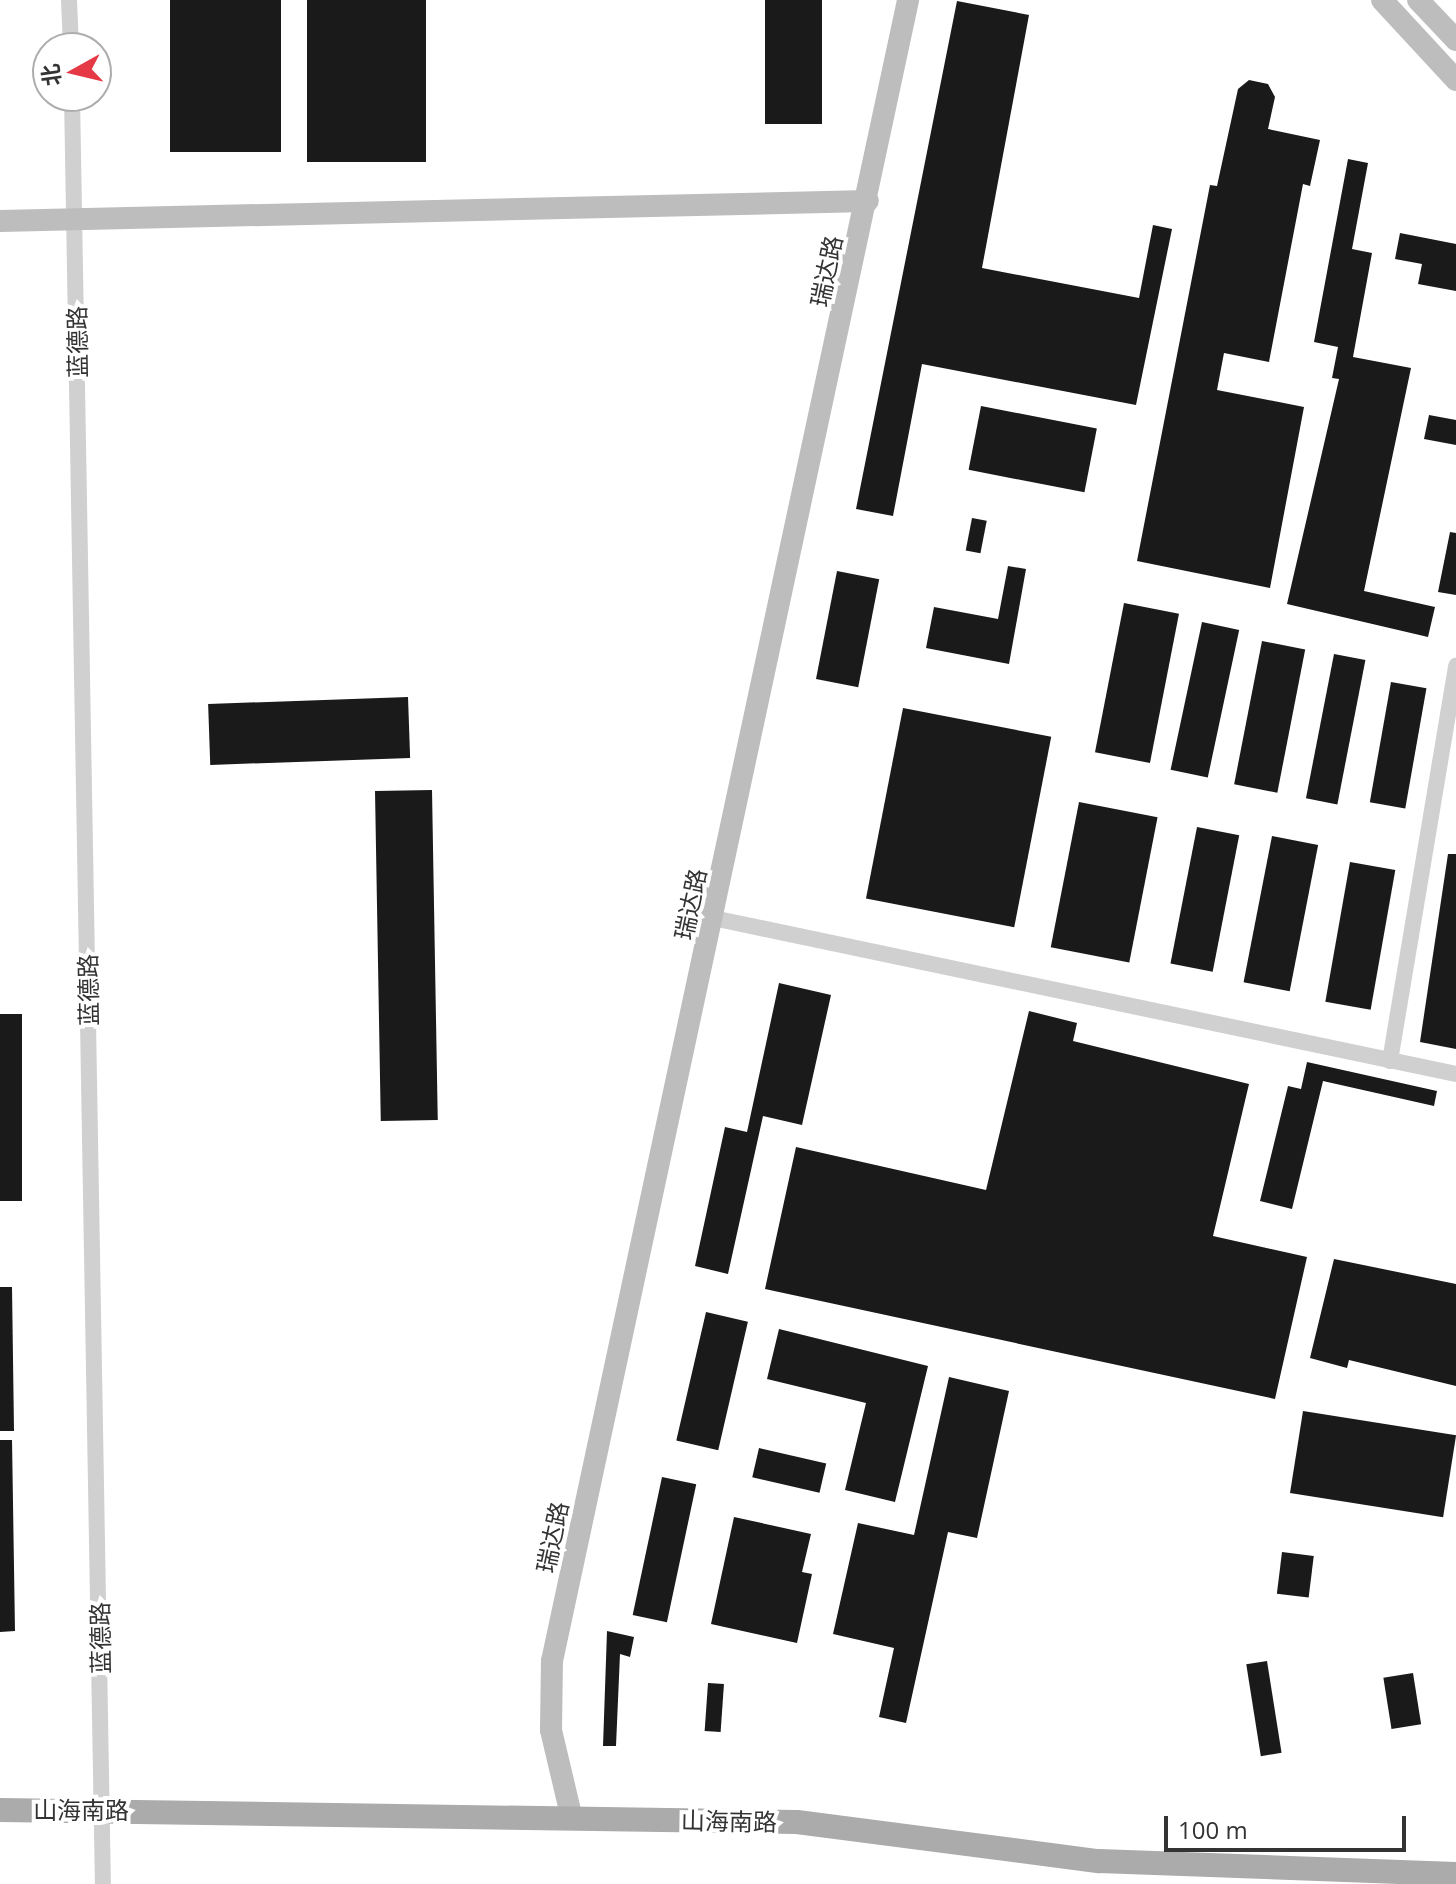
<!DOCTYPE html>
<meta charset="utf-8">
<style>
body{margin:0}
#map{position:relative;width:1456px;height:1884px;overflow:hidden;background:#fff;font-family:"Open Sans","Noto Sans SC",sans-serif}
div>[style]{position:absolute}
.building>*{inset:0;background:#1a1a1a;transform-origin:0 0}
.street>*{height:16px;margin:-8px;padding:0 8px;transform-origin:8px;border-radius:8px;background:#d0d0d0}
.secondary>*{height:22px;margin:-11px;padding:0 11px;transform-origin:11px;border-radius:11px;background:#bdbdbd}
.primary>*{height:24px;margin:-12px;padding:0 12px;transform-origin:12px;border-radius:12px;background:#ababab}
span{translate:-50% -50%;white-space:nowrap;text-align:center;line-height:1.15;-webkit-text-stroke:8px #fff;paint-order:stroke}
.street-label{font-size:24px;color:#333}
.north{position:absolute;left:32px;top:32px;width:80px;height:80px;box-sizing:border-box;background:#fff;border:2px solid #adadad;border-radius:50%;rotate:262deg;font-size:22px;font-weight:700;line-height:32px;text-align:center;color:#333}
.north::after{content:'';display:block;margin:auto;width:28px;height:36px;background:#e63946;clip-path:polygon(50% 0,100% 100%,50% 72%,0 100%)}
.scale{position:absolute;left:1164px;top:1816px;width:242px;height:36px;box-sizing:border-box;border:4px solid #333;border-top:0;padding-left:10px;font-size:24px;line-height:28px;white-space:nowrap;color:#333;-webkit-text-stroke:6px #fff;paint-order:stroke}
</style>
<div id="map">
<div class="building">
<i style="left:170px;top:0;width:111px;height:152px"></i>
<i style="left:307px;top:0;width:119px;height:162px"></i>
<i style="left:765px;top:0;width:57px;height:124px"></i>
<i style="clip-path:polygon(957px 1px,1029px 15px,982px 268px,1139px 298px,1153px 225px,1172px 229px,1136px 405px,922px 364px,893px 516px,856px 509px)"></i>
<i style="clip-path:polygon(1249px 80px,1268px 84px,1275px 97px,1268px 129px,1320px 140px,1310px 186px,1303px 184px,1269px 362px,1224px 353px,1217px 390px,1304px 407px,1270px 588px,1137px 561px,1210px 185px,1217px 186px,1238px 89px)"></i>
<i style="clip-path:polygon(1348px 159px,1368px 163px,1352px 249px,1372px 253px,1353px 357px,1411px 368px,1364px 591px,1435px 607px,1428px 637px,1287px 604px,1339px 379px,1332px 378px,1338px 347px,1314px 342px)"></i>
<i style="clip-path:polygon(1400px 233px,1456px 244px,1456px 291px,1418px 284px,1422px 264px,1395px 259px)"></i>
<i style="left:981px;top:406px;width:118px;height:65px;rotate:11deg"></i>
<i style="clip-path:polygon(1429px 415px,1456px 420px,1456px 445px,1424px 439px)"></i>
<i style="left:972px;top:518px;width:15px;height:33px;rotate:11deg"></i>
<i style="clip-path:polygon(1450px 532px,1456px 533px,1456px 595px,1438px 592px)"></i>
<i style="clip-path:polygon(1008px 566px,1026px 569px,1009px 664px,926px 648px,934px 607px,998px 619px)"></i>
<i style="left:837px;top:571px;width:43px;height:110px;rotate:11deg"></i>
<i style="left:1124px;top:603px;width:56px;height:152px;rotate:11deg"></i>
<i style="left:1202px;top:622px;width:38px;height:151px;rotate:12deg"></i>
<i style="left:1262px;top:641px;width:44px;height:146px;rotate:11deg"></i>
<i style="left:1334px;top:654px;width:32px;height:147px;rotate:11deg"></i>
<i style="left:1391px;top:682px;width:36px;height:122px;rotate:10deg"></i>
<i style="left:408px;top:697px;width:61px;height:200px;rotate:88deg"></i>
<i style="left:903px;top:708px;width:151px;height:194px;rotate:11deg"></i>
<i style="left:432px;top:790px;width:330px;height:57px;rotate:89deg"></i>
<i style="left:1079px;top:802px;width:80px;height:148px;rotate:11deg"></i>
<i style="left:1197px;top:827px;width:43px;height:139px;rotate:11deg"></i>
<i style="left:1272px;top:836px;width:47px;height:149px;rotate:11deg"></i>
<i style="clip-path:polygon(1448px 854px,1456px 854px,1456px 1049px,1420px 1042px)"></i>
<i style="left:1350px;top:862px;width:46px;height:142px;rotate:10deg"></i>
<i style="clip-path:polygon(779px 983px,831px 995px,802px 1125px,763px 1116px,728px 1274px,695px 1266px,725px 1127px,747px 1132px)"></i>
<i style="clip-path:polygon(1029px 1011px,1077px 1023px,1073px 1041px,1249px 1084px,1213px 1236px,1307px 1257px,1275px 1399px,765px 1289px,796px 1147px,986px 1190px)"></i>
<i style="left:0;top:1014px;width:22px;height:187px"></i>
<i style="clip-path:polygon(1307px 1062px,1437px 1091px,1434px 1106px,1323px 1081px,1292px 1209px,1260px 1201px,1288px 1086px,1301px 1089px)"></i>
<i style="clip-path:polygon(1334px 1259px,1456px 1284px,1456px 1386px,1349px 1360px,1347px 1368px,1310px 1358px)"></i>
<i style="clip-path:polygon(0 1287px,12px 1287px,14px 1431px,0 1431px)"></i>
<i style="left:706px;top:1312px;width:43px;height:132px;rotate:13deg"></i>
<i style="clip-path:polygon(779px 1329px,928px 1366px,895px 1502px,845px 1490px,866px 1403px,767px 1379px)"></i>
<i style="clip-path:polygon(949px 1377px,1009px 1391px,977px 1538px,948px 1532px,906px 1723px,879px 1717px,894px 1648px,833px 1634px,858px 1523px,914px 1535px)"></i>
<i style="left:1303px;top:1411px;width:155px;height:83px;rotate:9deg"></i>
<i style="clip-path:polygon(0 1440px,12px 1440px,15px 1631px,0 1632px)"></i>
<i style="left:759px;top:1448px;width:69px;height:30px;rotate:13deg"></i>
<i style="left:662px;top:1477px;width:35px;height:141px;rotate:12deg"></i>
<i style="clip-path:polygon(734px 1517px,811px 1534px,802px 1572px,812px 1574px,797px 1643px,711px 1624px)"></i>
<i style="left:1282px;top:1552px;width:32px;height:42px;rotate:7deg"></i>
<i style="clip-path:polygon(607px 1631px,634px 1637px,630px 1657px,620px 1654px,616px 1746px,603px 1746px)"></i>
<i style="left:1267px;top:1661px;width:93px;height:21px;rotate:81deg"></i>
<i style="left:1413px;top:1673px;width:52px;height:30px;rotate:81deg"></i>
<i style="left:708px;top:1683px;width:16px;height:48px;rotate:4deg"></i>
</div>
<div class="street">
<i style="left:69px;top:0;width:48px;rotate:87.6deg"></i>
<i style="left:72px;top:96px;width:1788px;rotate:89.01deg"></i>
<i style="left:713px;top:918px;width:759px;rotate:11.86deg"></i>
<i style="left:1390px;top:1061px;width:401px;rotate:-80.5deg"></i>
</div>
<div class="secondary">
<i style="left:1382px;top:0;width:109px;rotate:47.2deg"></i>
<i style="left:1418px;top:0;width:55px;rotate:46.5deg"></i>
<i style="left:0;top:221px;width:868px;rotate:-1.32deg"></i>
<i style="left:572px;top:1819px;width:91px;rotate:-103.3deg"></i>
<i style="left:551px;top:1730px;width:69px;rotate:-89.2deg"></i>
<i style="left:552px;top:1661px;width:1699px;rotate:-77.9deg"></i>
</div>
<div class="primary">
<i style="left:0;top:1810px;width:797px;rotate:0.86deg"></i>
<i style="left:797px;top:1822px;width:305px;rotate:7.4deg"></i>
<i style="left:1099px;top:1861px;width:357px;rotate:2.1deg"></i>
</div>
<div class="street-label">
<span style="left:826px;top:271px;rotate:-78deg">瑞达路</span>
<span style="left:77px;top:342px;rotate:-91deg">蓝德路</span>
<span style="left:690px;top:904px;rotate:-78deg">瑞达路</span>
<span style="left:88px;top:990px;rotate:-91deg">蓝德路</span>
<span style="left:552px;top:1537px;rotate:-78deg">瑞达路</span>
<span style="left:100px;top:1638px;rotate:-91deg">蓝德路</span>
<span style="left:81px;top:1810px">山海南路</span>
<span style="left:729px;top:1821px;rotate:1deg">山海南路</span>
</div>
<div class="north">北</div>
<div class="scale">100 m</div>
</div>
